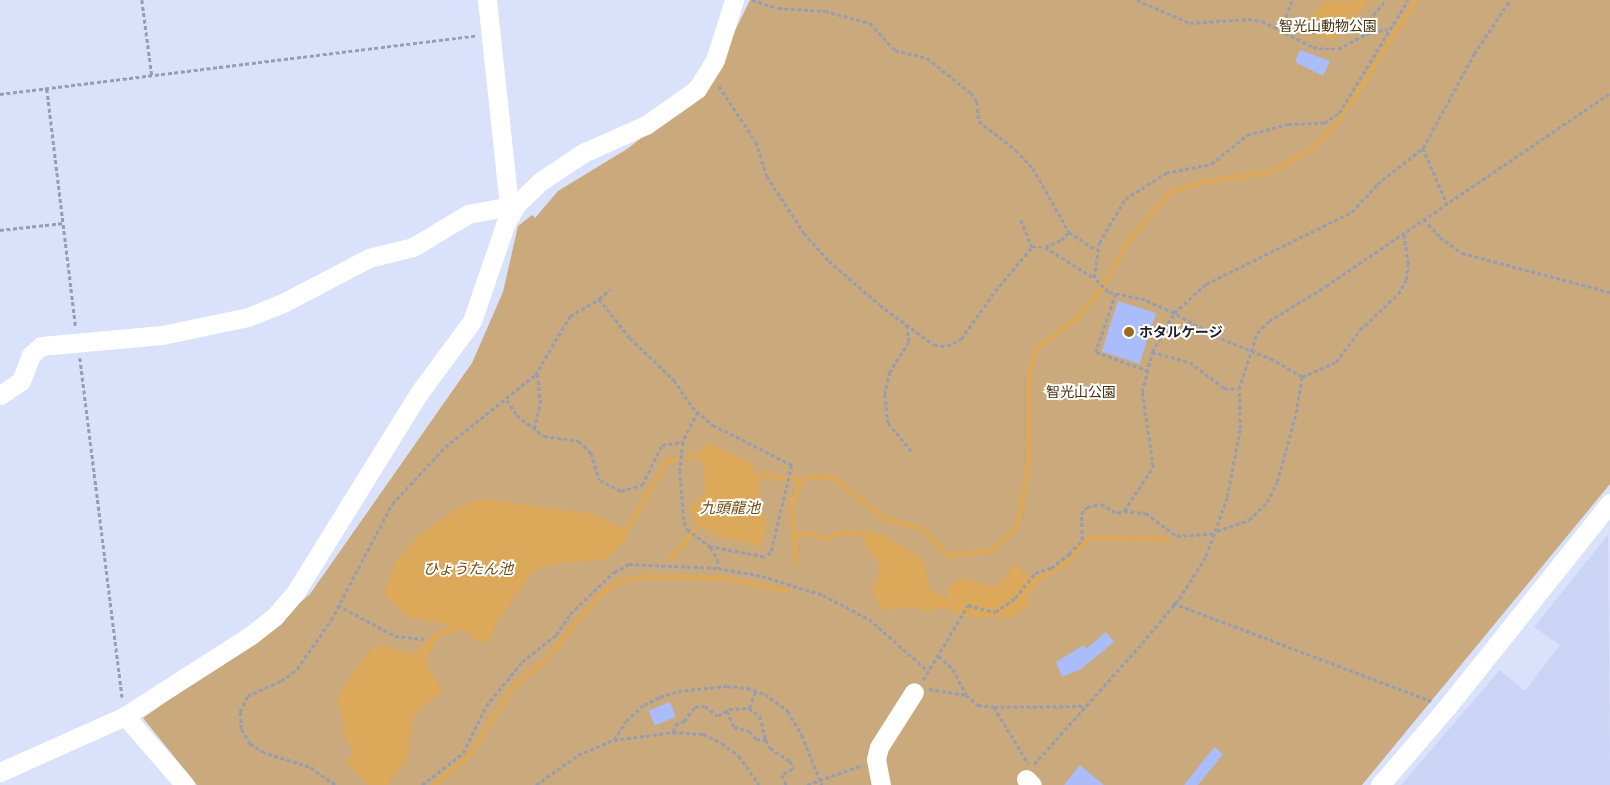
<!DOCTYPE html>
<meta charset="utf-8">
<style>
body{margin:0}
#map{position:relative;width:1610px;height:785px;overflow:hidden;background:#d9e1fb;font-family:Quicksand,"Noto Sans JP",sans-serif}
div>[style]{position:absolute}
.built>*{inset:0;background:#cbd4f5}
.green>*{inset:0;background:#caaa7d}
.water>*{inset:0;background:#dca859}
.stream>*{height:4.5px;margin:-2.25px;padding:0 2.25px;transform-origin:2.25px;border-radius:2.25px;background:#dca859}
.building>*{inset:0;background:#abbcfb;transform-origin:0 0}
.path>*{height:2.5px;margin-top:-1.25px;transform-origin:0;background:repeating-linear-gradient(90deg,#969db1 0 4px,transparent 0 6.5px)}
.minor>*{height:19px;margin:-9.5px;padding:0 9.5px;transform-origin:9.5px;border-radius:9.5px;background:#fff}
.dots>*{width:14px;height:14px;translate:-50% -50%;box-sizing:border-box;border:2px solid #fff;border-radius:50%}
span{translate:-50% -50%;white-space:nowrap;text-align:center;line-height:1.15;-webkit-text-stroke:4px #fff;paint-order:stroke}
.park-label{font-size:14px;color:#442e0b}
.poi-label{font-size:14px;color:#1e212a;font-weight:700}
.left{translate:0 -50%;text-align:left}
.water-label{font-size:15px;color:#6e4b0d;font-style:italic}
</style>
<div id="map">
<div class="built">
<i style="clip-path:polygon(1608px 535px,1610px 785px,1401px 785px,1500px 670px,1525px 691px,1560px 645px,1534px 627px)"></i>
</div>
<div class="green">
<i style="clip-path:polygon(750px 0,1610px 0,1610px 484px,1362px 785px,197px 785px,143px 718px,269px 629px,310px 594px,472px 363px,503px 292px,518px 226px,532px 215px,535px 218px,558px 191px,627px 149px,640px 139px,638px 135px,706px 90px)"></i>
</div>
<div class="water">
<i style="clip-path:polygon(1326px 0,1336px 2px,1370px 0,1336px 38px,1325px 39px,1304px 29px,1306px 22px)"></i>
<i style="clip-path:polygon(708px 443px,751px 462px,759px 480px,761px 510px,767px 520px,764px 540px,757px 548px,749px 543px,723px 539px,707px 530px,699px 525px,689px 509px,705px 492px,704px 469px,698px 453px)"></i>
<i style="clip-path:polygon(483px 499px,594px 514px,626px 530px,628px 539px,605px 560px,559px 563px,534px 570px,500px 617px,489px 640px,482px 643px,473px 639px,470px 632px,459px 630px,438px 638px,425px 662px,442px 690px,413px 717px,407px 760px,387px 785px,368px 785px,346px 762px,352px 754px,351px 745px,343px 735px,345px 729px,338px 700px,344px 685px,373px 647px,384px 645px,411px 654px,417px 652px,434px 633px,451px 625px,408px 617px,384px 594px,395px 562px,419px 535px,461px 506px)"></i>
<i style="clip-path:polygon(871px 531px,886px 536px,923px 560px,929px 589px,946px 598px,948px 597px,948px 587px,961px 578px,996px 587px,1016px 563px,1025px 574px,1041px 578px,1027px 598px,1030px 604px,1013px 617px,968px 617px,944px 608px,925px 611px,914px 607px,888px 610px,881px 607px,874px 596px,873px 585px,880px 572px,877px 560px,865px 546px,864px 532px)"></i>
</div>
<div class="stream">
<i style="left:1103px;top:285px;width:49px;rotate:-60.8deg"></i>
<i style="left:1127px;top:242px;width:66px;rotate:-49.3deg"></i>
<i style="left:1170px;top:192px;width:33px;rotate:-18deg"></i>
<i style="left:1201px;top:182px;width:69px;rotate:-8.4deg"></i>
<i style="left:1269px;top:172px;width:49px;rotate:-29.2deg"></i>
<i style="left:1312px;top:148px;width:28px;rotate:-45deg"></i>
<i style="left:1332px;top:128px;width:42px;rotate:-54.8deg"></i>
<i style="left:1356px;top:94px;width:111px;rotate:-57.9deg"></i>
<i style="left:688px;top:457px;width:11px;rotate:-22deg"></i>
<i style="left:793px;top:478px;width:8px;rotate:23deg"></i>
<i style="left:800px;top:481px;width:12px;rotate:-24deg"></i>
<i style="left:811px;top:476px;width:22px;rotate:3deg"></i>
<i style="left:833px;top:477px;width:65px;rotate:38.8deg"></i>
<i style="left:884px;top:518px;width:40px;rotate:16deg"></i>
<i style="left:922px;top:529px;width:37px;rotate:45deg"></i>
<i style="left:948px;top:555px;width:43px;rotate:-6.6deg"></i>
<i style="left:991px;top:550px;width:32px;rotate:-41deg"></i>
<i style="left:1015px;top:529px;width:20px;rotate:-75deg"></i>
<i style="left:1020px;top:510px;width:45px;rotate:-79.7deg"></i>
<i style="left:1028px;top:466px;width:91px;rotate:-89.4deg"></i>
<i style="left:1029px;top:375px;width:27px;rotate:-77deg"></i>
<i style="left:1035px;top:349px;width:49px;rotate:-36.6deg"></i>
<i style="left:1074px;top:320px;width:42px;rotate:-49.8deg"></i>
<i style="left:759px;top:480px;width:8px;rotate:-60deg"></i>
<i style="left:763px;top:473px;width:24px;rotate:15deg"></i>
<i style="left:626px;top:530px;width:81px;rotate:-59.6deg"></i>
<i style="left:667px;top:460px;width:9px;rotate:-6deg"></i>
<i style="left:692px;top:532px;width:10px;rotate:-45deg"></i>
<i style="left:795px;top:535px;width:16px;rotate:-7deg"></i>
<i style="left:811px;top:533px;width:16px;rotate:22deg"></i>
<i style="left:826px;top:539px;width:13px;rotate:-29deg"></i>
<i style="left:837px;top:533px;width:27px;rotate:-2deg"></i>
<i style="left:670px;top:559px;width:33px;rotate:-50deg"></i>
<i style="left:796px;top:563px;width:54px;rotate:-95.3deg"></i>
<i style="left:791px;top:509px;width:29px;rotate:-72deg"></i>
<i style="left:1040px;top:577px;width:27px;rotate:-28deg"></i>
<i style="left:1064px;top:564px;width:37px;rotate:-46deg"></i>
<i style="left:1090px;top:537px;width:77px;rotate:1.5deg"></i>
<i style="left:433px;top:785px;width:48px;rotate:-40deg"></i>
<i style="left:470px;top:754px;width:80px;rotate:-57.7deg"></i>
<i style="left:513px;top:686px;width:38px;rotate:-39deg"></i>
<i style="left:543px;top:662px;width:87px;rotate:-50.1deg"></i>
<i style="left:599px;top:595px;width:24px;rotate:-35deg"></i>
<i style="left:619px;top:581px;width:29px;rotate:-10deg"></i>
<i style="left:648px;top:576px;width:77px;rotate:1.5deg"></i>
<i style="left:725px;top:578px;width:61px;rotate:11.3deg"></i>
</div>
<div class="building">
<i style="clip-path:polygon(1300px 50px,1330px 61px,1323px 76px,1295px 62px)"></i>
<i style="left:1118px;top:301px;width:40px;height:53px;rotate:18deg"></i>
<i style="clip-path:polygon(1106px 632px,1114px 642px,1081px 669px,1062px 677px,1056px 662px,1084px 645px,1086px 649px)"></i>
<i style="left:670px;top:702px;width:16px;height:23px;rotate:68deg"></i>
<i style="clip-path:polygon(1214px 747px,1223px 754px,1198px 785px,1184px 785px)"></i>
<i style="clip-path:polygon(1080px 765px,1104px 785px,1064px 785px)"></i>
</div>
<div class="path">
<i style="left:142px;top:0;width:77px;rotate:82.5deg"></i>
<i style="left:752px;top:0;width:27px;rotate:17deg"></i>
<i style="left:778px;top:8px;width:47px;rotate:3.7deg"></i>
<i style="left:825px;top:11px;width:47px;rotate:14.9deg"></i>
<i style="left:870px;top:23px;width:37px;rotate:47deg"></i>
<i style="left:895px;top:50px;width:33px;rotate:14deg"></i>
<i style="left:927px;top:58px;width:56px;rotate:38.5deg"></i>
<i style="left:971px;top:93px;width:11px;rotate:56deg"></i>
<i style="left:977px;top:102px;width:19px;rotate:84deg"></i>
<i style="left:979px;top:121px;width:47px;rotate:38.1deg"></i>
<i style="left:1016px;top:150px;width:25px;rotate:47deg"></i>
<i style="left:1033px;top:168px;width:73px;rotate:60.6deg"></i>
<i style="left:1069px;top:232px;width:33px;rotate:33deg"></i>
<i style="left:1137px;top:0;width:58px;rotate:23.5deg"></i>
<i style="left:1190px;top:23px;width:58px;rotate:-3.9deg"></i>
<i style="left:1248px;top:19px;width:14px;rotate:8deg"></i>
<i style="left:1262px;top:21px;width:57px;rotate:27deg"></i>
<i style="left:1313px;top:47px;width:12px;rotate:9deg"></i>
<i style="left:1325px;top:49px;width:13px"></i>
<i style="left:1338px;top:49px;width:32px;rotate:-28deg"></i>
<i style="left:1366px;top:34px;width:22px;rotate:-13deg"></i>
<i style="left:1281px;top:29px;width:31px;rotate:-69deg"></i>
<i style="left:1366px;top:34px;width:20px;rotate:-70deg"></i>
<i style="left:1373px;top:15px;width:20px;rotate:-49deg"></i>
<i style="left:719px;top:86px;width:67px;rotate:56.5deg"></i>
<i style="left:756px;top:142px;width:36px;rotate:72deg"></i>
<i style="left:767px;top:176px;width:68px;rotate:57deg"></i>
<i style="left:804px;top:233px;width:38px;rotate:48deg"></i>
<i style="left:829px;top:261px;width:67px;rotate:40.8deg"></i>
<i style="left:880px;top:305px;width:67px;rotate:36.5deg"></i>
<i style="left:934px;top:345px;width:13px;rotate:4deg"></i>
<i style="left:947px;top:346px;width:16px;rotate:-27deg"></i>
<i style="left:961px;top:339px;width:59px;rotate:-54.7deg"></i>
<i style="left:995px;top:291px;width:57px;rotate:-49.9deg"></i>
<i style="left:1032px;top:247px;width:13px"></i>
<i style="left:1045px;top:247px;width:17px;rotate:-24deg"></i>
<i style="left:1061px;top:240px;width:11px;rotate:-45deg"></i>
<i style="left:47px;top:89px;width:240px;rotate:83.1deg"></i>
<i style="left:0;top:94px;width:479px;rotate:-7deg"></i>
<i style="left:1423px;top:148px;width:61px;rotate:66.8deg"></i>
<i style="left:1424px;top:219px;width:24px;rotate:48deg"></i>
<i style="left:1440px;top:237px;width:27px;rotate:36deg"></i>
<i style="left:1462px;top:253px;width:153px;rotate:14.8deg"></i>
<i style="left:1021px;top:220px;width:29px;rotate:68deg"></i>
<i style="left:0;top:230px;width:64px;rotate:-6.2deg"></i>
<i style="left:1045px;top:247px;width:58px;rotate:32.3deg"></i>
<i style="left:1116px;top:294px;width:61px;rotate:109deg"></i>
<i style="left:1096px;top:352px;width:56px;rotate:19.7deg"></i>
<i style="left:599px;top:299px;width:50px;rotate:51.5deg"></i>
<i style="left:630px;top:338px;width:61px;rotate:43.7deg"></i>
<i style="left:674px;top:380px;width:32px;rotate:56deg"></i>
<i style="left:692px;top:407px;width:28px;rotate:41deg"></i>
<i style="left:713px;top:425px;width:89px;rotate:26.9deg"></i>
<i style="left:792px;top:465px;width:90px;rotate:103.4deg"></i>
<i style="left:771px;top:553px;width:8px;rotate:150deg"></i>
<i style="left:764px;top:557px;width:54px;rotate:-169.3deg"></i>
<i style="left:711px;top:547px;width:15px;rotate:62deg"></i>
<i style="left:718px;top:560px;width:8px;rotate:90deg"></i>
<i style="left:907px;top:325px;width:17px;rotate:83deg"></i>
<i style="left:909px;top:342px;width:36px;rotate:122deg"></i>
<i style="left:890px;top:372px;width:23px;rotate:103deg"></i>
<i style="left:885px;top:394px;width:29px;rotate:84deg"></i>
<i style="left:888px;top:423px;width:39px;rotate:50deg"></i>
<i style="left:1152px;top:352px;width:39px;rotate:15deg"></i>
<i style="left:1190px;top:362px;width:43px;rotate:37.4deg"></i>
<i style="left:1224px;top:388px;width:15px;rotate:4deg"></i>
<i style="left:80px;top:358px;width:342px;rotate:82.9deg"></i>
<i style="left:1302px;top:377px;width:37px;rotate:-24deg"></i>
<i style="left:1336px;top:362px;width:40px;rotate:-53deg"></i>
<i style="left:1360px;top:330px;width:52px;rotate:-43.5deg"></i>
<i style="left:1398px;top:294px;width:16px;rotate:-60deg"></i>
<i style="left:1406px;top:280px;width:16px;rotate:-83deg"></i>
<i style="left:1408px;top:264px;width:30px;rotate:-98deg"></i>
<i style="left:507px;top:400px;width:18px;rotate:56deg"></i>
<i style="left:517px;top:415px;width:34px;rotate:38deg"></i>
<i style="left:544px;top:436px;width:35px;rotate:8deg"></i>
<i style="left:579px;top:441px;width:17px;rotate:45deg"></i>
<i style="left:591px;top:453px;width:28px;rotate:72deg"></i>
<i style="left:600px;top:480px;width:24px;rotate:28deg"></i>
<i style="left:621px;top:491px;width:22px;rotate:-16deg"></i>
<i style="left:642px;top:485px;width:45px;rotate:-63.4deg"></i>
<i style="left:662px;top:445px;width:21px;rotate:-8deg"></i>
<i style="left:698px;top:412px;width:34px;rotate:117deg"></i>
<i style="left:683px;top:442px;width:28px;rotate:96deg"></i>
<i style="left:680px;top:470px;width:52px;rotate:85.6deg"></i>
<i style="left:684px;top:522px;width:8px;rotate:67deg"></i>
<i style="left:687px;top:529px;width:30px;rotate:37deg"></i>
<i style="left:534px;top:429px;width:26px;rotate:-77deg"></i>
<i style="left:540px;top:404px;width:32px;rotate:-95deg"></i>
<i style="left:1124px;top:511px;width:22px;rotate:5deg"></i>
<i style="left:1146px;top:513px;width:39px;rotate:37deg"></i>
<i style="left:1177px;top:536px;width:39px;rotate:-4deg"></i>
<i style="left:1217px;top:531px;width:34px;rotate:-19deg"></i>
<i style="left:1249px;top:520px;width:25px;rotate:-45deg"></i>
<i style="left:1267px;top:502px;width:22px;rotate:-63deg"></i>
<i style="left:1277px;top:482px;width:72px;rotate:-74.6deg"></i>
<i style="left:1296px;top:413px;width:36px;rotate:-81deg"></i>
<i style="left:1302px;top:377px;width:34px;rotate:-150deg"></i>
<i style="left:1273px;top:360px;width:64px;rotate:-157.9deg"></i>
<i style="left:1214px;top:336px;width:46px;rotate:-150.1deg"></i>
<i style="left:1174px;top:313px;width:32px;rotate:-156deg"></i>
<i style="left:1145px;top:300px;width:38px;rotate:-168deg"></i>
<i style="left:1108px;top:292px;width:20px;rotate:-135deg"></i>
<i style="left:1094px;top:278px;width:35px;rotate:-82deg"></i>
<i style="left:1099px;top:243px;width:51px;rotate:-59.4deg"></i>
<i style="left:1125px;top:199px;width:49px;rotate:-32.4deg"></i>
<i style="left:1166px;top:173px;width:46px;rotate:-11.3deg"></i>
<i style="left:1211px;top:164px;width:46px;rotate:-38.9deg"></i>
<i style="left:1247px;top:135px;width:42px;rotate:-15deg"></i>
<i style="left:1288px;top:124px;width:36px;rotate:-2deg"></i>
<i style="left:1324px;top:123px;width:18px;rotate:-34deg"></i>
<i style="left:1339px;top:113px;width:132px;rotate:-58.6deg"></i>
<i style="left:1173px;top:603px;width:276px;rotate:20.8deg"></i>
<i style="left:338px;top:605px;width:65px;rotate:28.5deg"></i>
<i style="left:395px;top:636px;width:29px;rotate:6deg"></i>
<i style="left:939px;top:656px;width:19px;rotate:43deg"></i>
<i style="left:953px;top:669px;width:29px;rotate:63deg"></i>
<i style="left:923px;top:680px;width:87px;rotate:-59deg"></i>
<i style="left:968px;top:605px;width:28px;rotate:15deg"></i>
<i style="left:995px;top:612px;width:24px;rotate:-35deg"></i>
<i style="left:1015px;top:598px;width:32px;rotate:-51deg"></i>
<i style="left:1035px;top:573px;width:17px;rotate:-17deg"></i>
<i style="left:1051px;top:568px;width:23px;rotate:-38deg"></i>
<i style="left:1069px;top:554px;width:19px;rotate:-47deg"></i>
<i style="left:1082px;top:540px;width:26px;rotate:-92deg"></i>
<i style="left:1081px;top:514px;width:9px;rotate:-49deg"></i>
<i style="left:1087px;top:507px;width:14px;rotate:-12deg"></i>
<i style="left:1101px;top:504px;width:18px;rotate:29deg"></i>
<i style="left:1117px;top:513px;width:7px;rotate:-16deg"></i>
<i style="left:1124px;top:511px;width:53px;rotate:-56.6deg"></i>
<i style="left:1153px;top:467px;width:76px;rotate:-98.3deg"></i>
<i style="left:1142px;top:392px;width:41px;rotate:-76deg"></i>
<i style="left:1152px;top:352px;width:45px;rotate:-60.6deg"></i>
<i style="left:1174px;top:313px;width:43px;rotate:-42.2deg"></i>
<i style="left:1206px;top:284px;width:163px;rotate:-26.3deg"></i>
<i style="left:1352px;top:212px;width:38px;rotate:-48deg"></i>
<i style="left:1377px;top:184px;width:58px;rotate:-38deg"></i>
<i style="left:1423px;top:148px;width:107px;rotate:-61.5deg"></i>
<i style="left:1474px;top:54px;width:65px;rotate:-56.3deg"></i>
<i style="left:929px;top:689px;width:37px;rotate:9deg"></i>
<i style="left:966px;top:695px;width:16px;rotate:40deg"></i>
<i style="left:978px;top:705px;width:16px;rotate:7deg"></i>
<i style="left:994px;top:707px;width:66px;rotate:58.7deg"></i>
<i style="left:994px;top:707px;width:91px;rotate:-0.6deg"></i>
<i style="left:749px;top:708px;width:14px;rotate:36deg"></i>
<i style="left:760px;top:716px;width:25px;rotate:76deg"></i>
<i style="left:727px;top:711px;width:17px;rotate:66deg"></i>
<i style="left:734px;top:727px;width:16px;rotate:14deg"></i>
<i style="left:750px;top:731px;width:10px;rotate:53deg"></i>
<i style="left:756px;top:739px;width:10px;rotate:6deg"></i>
<i style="left:766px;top:740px;width:9px;rotate:63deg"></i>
<i style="left:770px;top:748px;width:24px;rotate:33deg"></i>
<i style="left:790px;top:761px;width:9px;rotate:69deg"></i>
<i style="left:793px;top:769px;width:13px;rotate:151deg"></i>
<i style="left:782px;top:775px;width:11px;rotate:68deg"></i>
<i style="left:673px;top:732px;width:7px;rotate:-74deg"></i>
<i style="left:675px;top:725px;width:10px;rotate:-24deg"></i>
<i style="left:684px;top:721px;width:18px;rotate:-52deg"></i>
<i style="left:695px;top:707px;width:10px;rotate:-6deg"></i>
<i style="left:705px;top:706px;width:16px;rotate:38deg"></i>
<i style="left:718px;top:716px;width:13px;rotate:-32deg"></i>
<i style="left:729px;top:709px;width:20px;rotate:-3deg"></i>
<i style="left:749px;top:708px;width:18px;rotate:-68deg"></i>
<i style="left:614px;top:740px;width:22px;rotate:-58deg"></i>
<i style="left:626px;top:721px;width:24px;rotate:-42deg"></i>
<i style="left:644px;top:705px;width:18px;rotate:-27deg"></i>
<i style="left:660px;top:697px;width:19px;rotate:-18deg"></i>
<i style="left:678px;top:691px;width:49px;rotate:-5.8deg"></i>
<i style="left:727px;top:686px;width:20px;rotate:6deg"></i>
<i style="left:747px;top:688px;width:19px;rotate:18deg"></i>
<i style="left:765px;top:694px;width:29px;rotate:36deg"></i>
<i style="left:788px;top:711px;width:28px;rotate:60deg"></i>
<i style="left:802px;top:735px;width:54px;rotate:68.2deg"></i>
<i style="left:1034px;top:764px;width:162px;rotate:-48.2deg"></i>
<i style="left:1142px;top:643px;width:57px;rotate:-49.9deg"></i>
<i style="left:1179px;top:599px;width:51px;rotate:-57.9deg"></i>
<i style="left:1206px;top:556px;width:63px;rotate:-70.4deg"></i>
<i style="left:1227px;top:497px;width:69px;rotate:-79.2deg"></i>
<i style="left:1240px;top:429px;width:40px;rotate:-91.4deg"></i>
<i style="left:1239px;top:389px;width:59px;rotate:-72.2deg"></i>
<i style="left:1257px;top:333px;width:17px;rotate:-45deg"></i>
<i style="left:1269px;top:321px;width:67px;rotate:-31.6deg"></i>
<i style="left:1326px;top:286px;width:343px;rotate:-34.2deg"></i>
<i style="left:335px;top:785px;width:32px;rotate:-145deg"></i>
<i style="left:309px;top:767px;width:47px;rotate:-162.7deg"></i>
<i style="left:264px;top:753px;width:17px;rotate:-147deg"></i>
<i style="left:250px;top:744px;width:17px;rotate:-121deg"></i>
<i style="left:241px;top:729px;width:17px;rotate:-93deg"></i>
<i style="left:240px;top:712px;width:17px;rotate:-66deg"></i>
<i style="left:247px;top:696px;width:37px;rotate:-24deg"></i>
<i style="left:281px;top:681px;width:20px;rotate:-37deg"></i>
<i style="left:297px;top:669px;width:60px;rotate:-55.2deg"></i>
<i style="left:331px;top:620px;width:131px;rotate:-62.3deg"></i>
<i style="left:392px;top:504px;width:78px;rotate:-47.1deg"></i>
<i style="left:445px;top:447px;width:115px;rotate:-38.7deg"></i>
<i style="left:535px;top:375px;width:69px;rotate:-59.3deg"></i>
<i style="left:570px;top:316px;width:34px;rotate:-30deg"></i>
<i style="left:599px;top:299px;width:15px;rotate:-42deg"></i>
<i style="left:422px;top:785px;width:52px;rotate:-38deg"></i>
<i style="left:463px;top:753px;width:52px;rotate:-63.9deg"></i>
<i style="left:486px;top:706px;width:57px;rotate:-50.7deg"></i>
<i style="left:522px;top:662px;width:43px;rotate:-38.5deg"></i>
<i style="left:556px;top:635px;width:25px;rotate:-56deg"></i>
<i style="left:570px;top:614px;width:61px;rotate:-43.7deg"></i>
<i style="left:614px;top:572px;width:17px;rotate:-28deg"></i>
<i style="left:629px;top:564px;width:89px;rotate:2.6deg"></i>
<i style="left:718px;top:568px;width:45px;rotate:10.3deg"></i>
<i style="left:762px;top:576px;width:64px;rotate:17.3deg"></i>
<i style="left:823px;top:595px;width:52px;rotate:27.6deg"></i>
<i style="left:869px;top:619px;width:79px;rotate:41.4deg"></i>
<i style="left:536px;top:785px;width:52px;rotate:-35.5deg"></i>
<i style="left:578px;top:755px;width:39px;rotate:-23deg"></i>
<i style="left:614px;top:740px;width:60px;rotate:-7.7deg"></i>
<i style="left:673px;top:732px;width:30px;rotate:4deg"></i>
<i style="left:703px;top:734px;width:21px;rotate:25deg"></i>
<i style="left:722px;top:743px;width:21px;rotate:37deg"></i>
<i style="left:739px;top:756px;width:35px;rotate:55deg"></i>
<i style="left:807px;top:785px;width:59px;rotate:-20deg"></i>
</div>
<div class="minor">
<i style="left:487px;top:0;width:207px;rotate:83.9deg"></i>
<i style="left:0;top:395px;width:25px;rotate:-34deg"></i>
<i style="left:21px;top:381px;width:28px;rotate:-69deg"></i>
<i style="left:31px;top:355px;width:13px;rotate:-42deg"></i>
<i style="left:41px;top:346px;width:121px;rotate:-5.2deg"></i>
<i style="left:162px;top:335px;width:88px;rotate:-11.8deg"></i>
<i style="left:248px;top:317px;width:35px;rotate:-22deg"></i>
<i style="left:281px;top:304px;width:99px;rotate:-27.6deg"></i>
<i style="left:369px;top:258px;width:45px;rotate:-14deg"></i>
<i style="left:413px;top:247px;width:64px;rotate:-31deg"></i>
<i style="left:468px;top:214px;width:49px;rotate:-10.6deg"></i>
<i style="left:125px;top:716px;width:91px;rotate:49deg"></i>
<i style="left:0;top:772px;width:137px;rotate:-24.1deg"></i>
<i style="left:125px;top:716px;width:150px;rotate:-32.7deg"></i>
<i style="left:251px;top:635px;width:31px;rotate:-38deg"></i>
<i style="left:275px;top:616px;width:30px;rotate:-49deg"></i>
<i style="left:295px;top:593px;width:235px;rotate:-58.2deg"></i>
<i style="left:419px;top:393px;width:89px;rotate:-53.6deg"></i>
<i style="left:472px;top:321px;width:102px;rotate:-71deg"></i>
<i style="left:505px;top:225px;width:23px;rotate:-61deg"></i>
<i style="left:516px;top:205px;width:35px;rotate:-44deg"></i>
<i style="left:541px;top:181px;width:50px;rotate:-33.7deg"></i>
<i style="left:583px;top:153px;width:69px;rotate:-24deg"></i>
<i style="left:646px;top:125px;width:62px;rotate:-35.2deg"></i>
<i style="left:697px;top:89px;width:34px;rotate:-58deg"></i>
<i style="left:715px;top:60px;width:63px;rotate:-72.4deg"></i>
<i style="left:1026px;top:779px;width:8px;rotate:45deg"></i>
<i style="left:881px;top:785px;width:26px;rotate:-101deg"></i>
<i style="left:876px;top:759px;width:12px;rotate:-76deg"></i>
<i style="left:879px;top:747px;width:65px;rotate:-57.5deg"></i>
<i style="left:1380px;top:785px;width:103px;rotate:-49.3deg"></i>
<i style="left:1447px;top:707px;width:261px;rotate:-51.4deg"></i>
</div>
<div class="dots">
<i style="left:1129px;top:332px;background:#9a6c1c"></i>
</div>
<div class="park-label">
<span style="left:1328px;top:26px">智光山動物公園</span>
<span style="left:1081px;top:392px">智光山公園</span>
</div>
<div class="poi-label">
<span class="left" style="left:1139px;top:332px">ホタルケージ</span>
</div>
<div class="water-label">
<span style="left:730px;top:508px">九頭龍池</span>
<span style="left:468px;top:569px">ひょうたん池</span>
</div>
</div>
